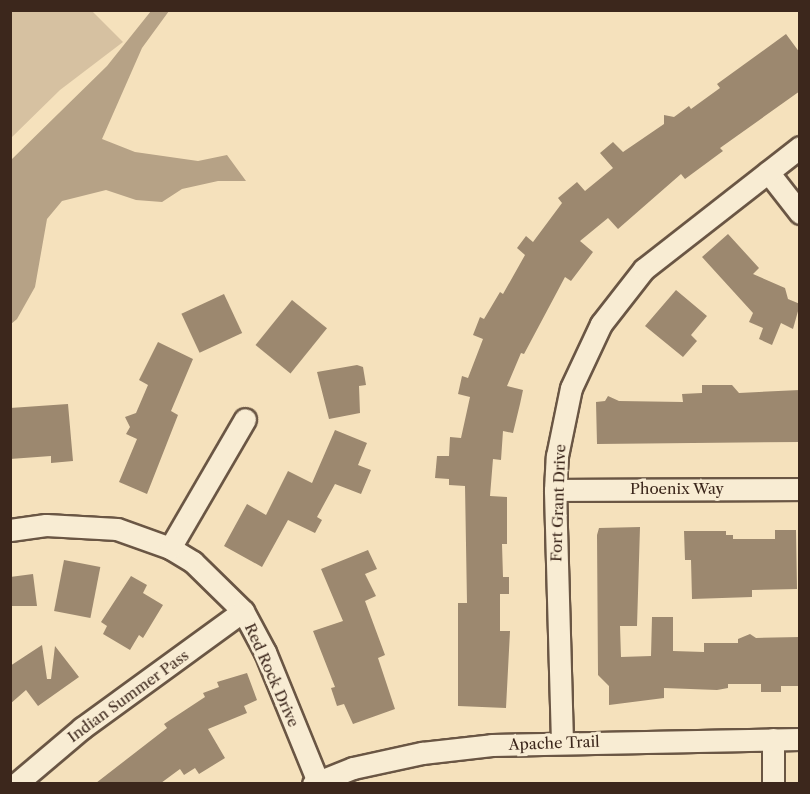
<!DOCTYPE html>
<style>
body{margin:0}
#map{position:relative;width:810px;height:794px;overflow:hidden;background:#f5e1bc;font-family:"Libre Caslon Text",serif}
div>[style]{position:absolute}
.green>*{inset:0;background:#d6c1a1}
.water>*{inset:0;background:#b6a286}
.building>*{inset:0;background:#9c886f;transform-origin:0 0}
.roads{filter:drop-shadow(2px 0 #6a5644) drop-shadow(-2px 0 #6a5644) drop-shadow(0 2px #6a5644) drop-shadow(0 -2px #6a5644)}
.minor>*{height:21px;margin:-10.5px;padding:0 10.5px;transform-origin:10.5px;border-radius:10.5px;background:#f8ecd3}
span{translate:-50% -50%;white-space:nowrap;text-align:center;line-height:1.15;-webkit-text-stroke:6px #f8ecd3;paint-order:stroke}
.street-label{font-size:15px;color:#3c271c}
.frame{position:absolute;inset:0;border:12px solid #3c271c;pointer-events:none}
</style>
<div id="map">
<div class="green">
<i style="clip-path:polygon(11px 10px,92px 11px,123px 42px,60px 90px,11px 138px)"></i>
</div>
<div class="water">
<i style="clip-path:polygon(151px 11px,169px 11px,142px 48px,102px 139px,135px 152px,198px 161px,227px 155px,246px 181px,218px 181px,182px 189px,162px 202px,136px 200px,106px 190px,62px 201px,47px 219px,35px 287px,17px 319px,11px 324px,11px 160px,107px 66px)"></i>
</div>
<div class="building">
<i style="clip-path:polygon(786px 34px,800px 53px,800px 91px,720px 148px,723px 151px,685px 179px,681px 174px,618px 229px,608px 218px,580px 241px,593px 252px,571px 281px,565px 277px,524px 354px,521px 353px,507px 386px,523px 390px,520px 404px,513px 433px,503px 431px,501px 460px,493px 459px,490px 496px,507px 497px,507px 544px,502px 544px,503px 577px,509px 577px,509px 594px,500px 594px,500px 631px,510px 631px,506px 708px,458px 706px,458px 603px,467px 603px,465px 486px,449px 485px,449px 479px,435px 478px,437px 456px,449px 456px,450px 437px,461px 438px,470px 397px,458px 394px,462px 376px,468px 378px,483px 339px,473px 335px,480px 317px,484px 319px,500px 292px,503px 294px,525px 255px,517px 248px,526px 236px,533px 242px,562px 203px,558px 198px,577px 182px,585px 191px,613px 168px,600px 153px,613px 142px,623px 152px,664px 124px,664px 115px,674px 117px,689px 106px,691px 109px,720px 88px,717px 84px)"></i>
<i style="clip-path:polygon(728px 234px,759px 268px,753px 274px,785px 288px,788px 299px,800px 304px,793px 329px,781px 323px,772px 345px,759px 339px,763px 328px,749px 322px,753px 313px,702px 257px)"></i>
<i style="clip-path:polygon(676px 290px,707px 316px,691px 335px,697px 341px,683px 357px,645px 326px)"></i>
<i style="left:224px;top:294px;width:43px;height:47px;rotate:65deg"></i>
<i style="left:292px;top:300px;width:45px;height:58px;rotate:39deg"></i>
<i style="clip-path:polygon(158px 342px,193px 359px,171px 411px,178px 415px,147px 494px,119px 482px,137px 439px,126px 434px,130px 427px,125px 417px,136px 413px,148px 385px,139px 380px)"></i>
<i style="clip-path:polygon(357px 365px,363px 367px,366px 385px,359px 386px,360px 413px,329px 419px,317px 372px)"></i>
<i style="clip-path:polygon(702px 385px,732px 385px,739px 393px,800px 390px,800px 442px,597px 444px,596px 402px,605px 401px,608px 396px,619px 401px,683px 402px,682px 394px,702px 393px)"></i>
<i style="clip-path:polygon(68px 404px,73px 461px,51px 463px,51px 456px,10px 459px,10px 408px)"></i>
<i style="clip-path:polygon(335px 430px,367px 443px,358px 465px,371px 470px,361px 494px,335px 484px,317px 517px,322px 520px,315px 533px,288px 520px,262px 567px,224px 546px,247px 504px,266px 515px,288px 471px,312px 483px)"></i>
<i style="clip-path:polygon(640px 527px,637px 626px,620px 626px,621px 657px,651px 656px,652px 617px,673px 617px,673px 651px,704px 652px,704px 643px,738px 643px,738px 639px,750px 634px,756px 638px,800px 637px,800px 686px,781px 686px,781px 692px,761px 692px,761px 684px,728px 684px,728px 688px,717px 690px,664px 688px,664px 698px,609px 705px,609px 686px,598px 675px,597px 535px,599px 528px)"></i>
<i style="clip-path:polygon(775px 530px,796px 530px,797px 589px,752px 590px,752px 597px,692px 599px,691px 560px,685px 560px,684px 531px,726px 531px,726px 535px,733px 535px,733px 539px,775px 539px)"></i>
<i style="clip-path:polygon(368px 550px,377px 569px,365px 574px,376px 596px,365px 601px,385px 655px,378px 658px,395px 709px,353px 724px,344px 704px,337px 706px,331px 688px,335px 687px,313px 631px,343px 621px,321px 569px)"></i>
<i style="left:64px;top:560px;width:37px;height:52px;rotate:11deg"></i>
<i style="clip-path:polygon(33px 574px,37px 606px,10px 606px,10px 577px)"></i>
<i style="clip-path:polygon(131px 576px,147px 585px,143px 593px,163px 605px,143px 638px,139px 635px,130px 650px,103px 634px,107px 626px,101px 622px)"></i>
<i style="clip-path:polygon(42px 645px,47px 679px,51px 679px,55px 646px,79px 677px,38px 706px,26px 690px,10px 704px,10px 666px)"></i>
<i style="clip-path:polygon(247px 673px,257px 700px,244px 706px,247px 713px,208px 729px,225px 758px,199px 774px,195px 768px,184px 775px,180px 769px,161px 783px,96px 783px,167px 728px,164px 724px,205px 697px,203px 693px,219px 687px,217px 682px)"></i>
</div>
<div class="roads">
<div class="minor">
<i style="left:768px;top:172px;width:52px;rotate:52deg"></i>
<i style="left:555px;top:490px;width:245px;rotate:-0.2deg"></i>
<i style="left:10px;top:530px;width:36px;rotate:-8deg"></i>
<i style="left:46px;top:525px;width:71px;rotate:3.2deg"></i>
<i style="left:117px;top:529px;width:56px;rotate:19.7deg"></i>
<i style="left:170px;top:548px;width:27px;rotate:31deg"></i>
<i style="left:193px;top:562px;width:70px;rotate:44.4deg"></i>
<i style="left:243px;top:611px;width:47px;rotate:61.8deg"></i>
<i style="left:265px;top:652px;width:140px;rotate:67.8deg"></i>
<i style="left:170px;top:548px;width:149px;rotate:-59.8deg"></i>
<i style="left:773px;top:739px;width:45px;rotate:90deg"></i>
<i style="left:562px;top:742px;width:252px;rotate:-91.6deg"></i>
<i style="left:555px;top:490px;width:34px;rotate:-87deg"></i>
<i style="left:557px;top:456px;width:69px;rotate:-78.4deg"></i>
<i style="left:571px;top:388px;width:71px;rotate:-64.9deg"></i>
<i style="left:601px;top:324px;width:70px;rotate:-52deg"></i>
<i style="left:644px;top:269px;width:198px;rotate:-38deg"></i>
<i style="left:16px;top:784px;width:87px;rotate:-40.3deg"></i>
<i style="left:82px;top:728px;width:199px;rotate:-36deg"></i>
<i style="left:313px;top:784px;width:43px;rotate:-21.8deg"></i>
<i style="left:353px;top:768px;width:71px;rotate:-12.3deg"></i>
<i style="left:422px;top:753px;width:70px;rotate:-6.5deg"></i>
<i style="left:492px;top:745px;width:308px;rotate:-1.1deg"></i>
</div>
</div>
<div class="street-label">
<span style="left:677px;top:489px">Phoenix Way</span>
<span style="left:558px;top:503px;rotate:-88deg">Fort Grant Drive</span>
<span style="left:272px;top:675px;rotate:66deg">Red Rock Drive</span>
<span style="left:128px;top:696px;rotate:-36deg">Indian Summer Pass</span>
<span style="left:554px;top:743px;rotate:-2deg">Apache Trail</span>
</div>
<div class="frame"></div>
</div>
